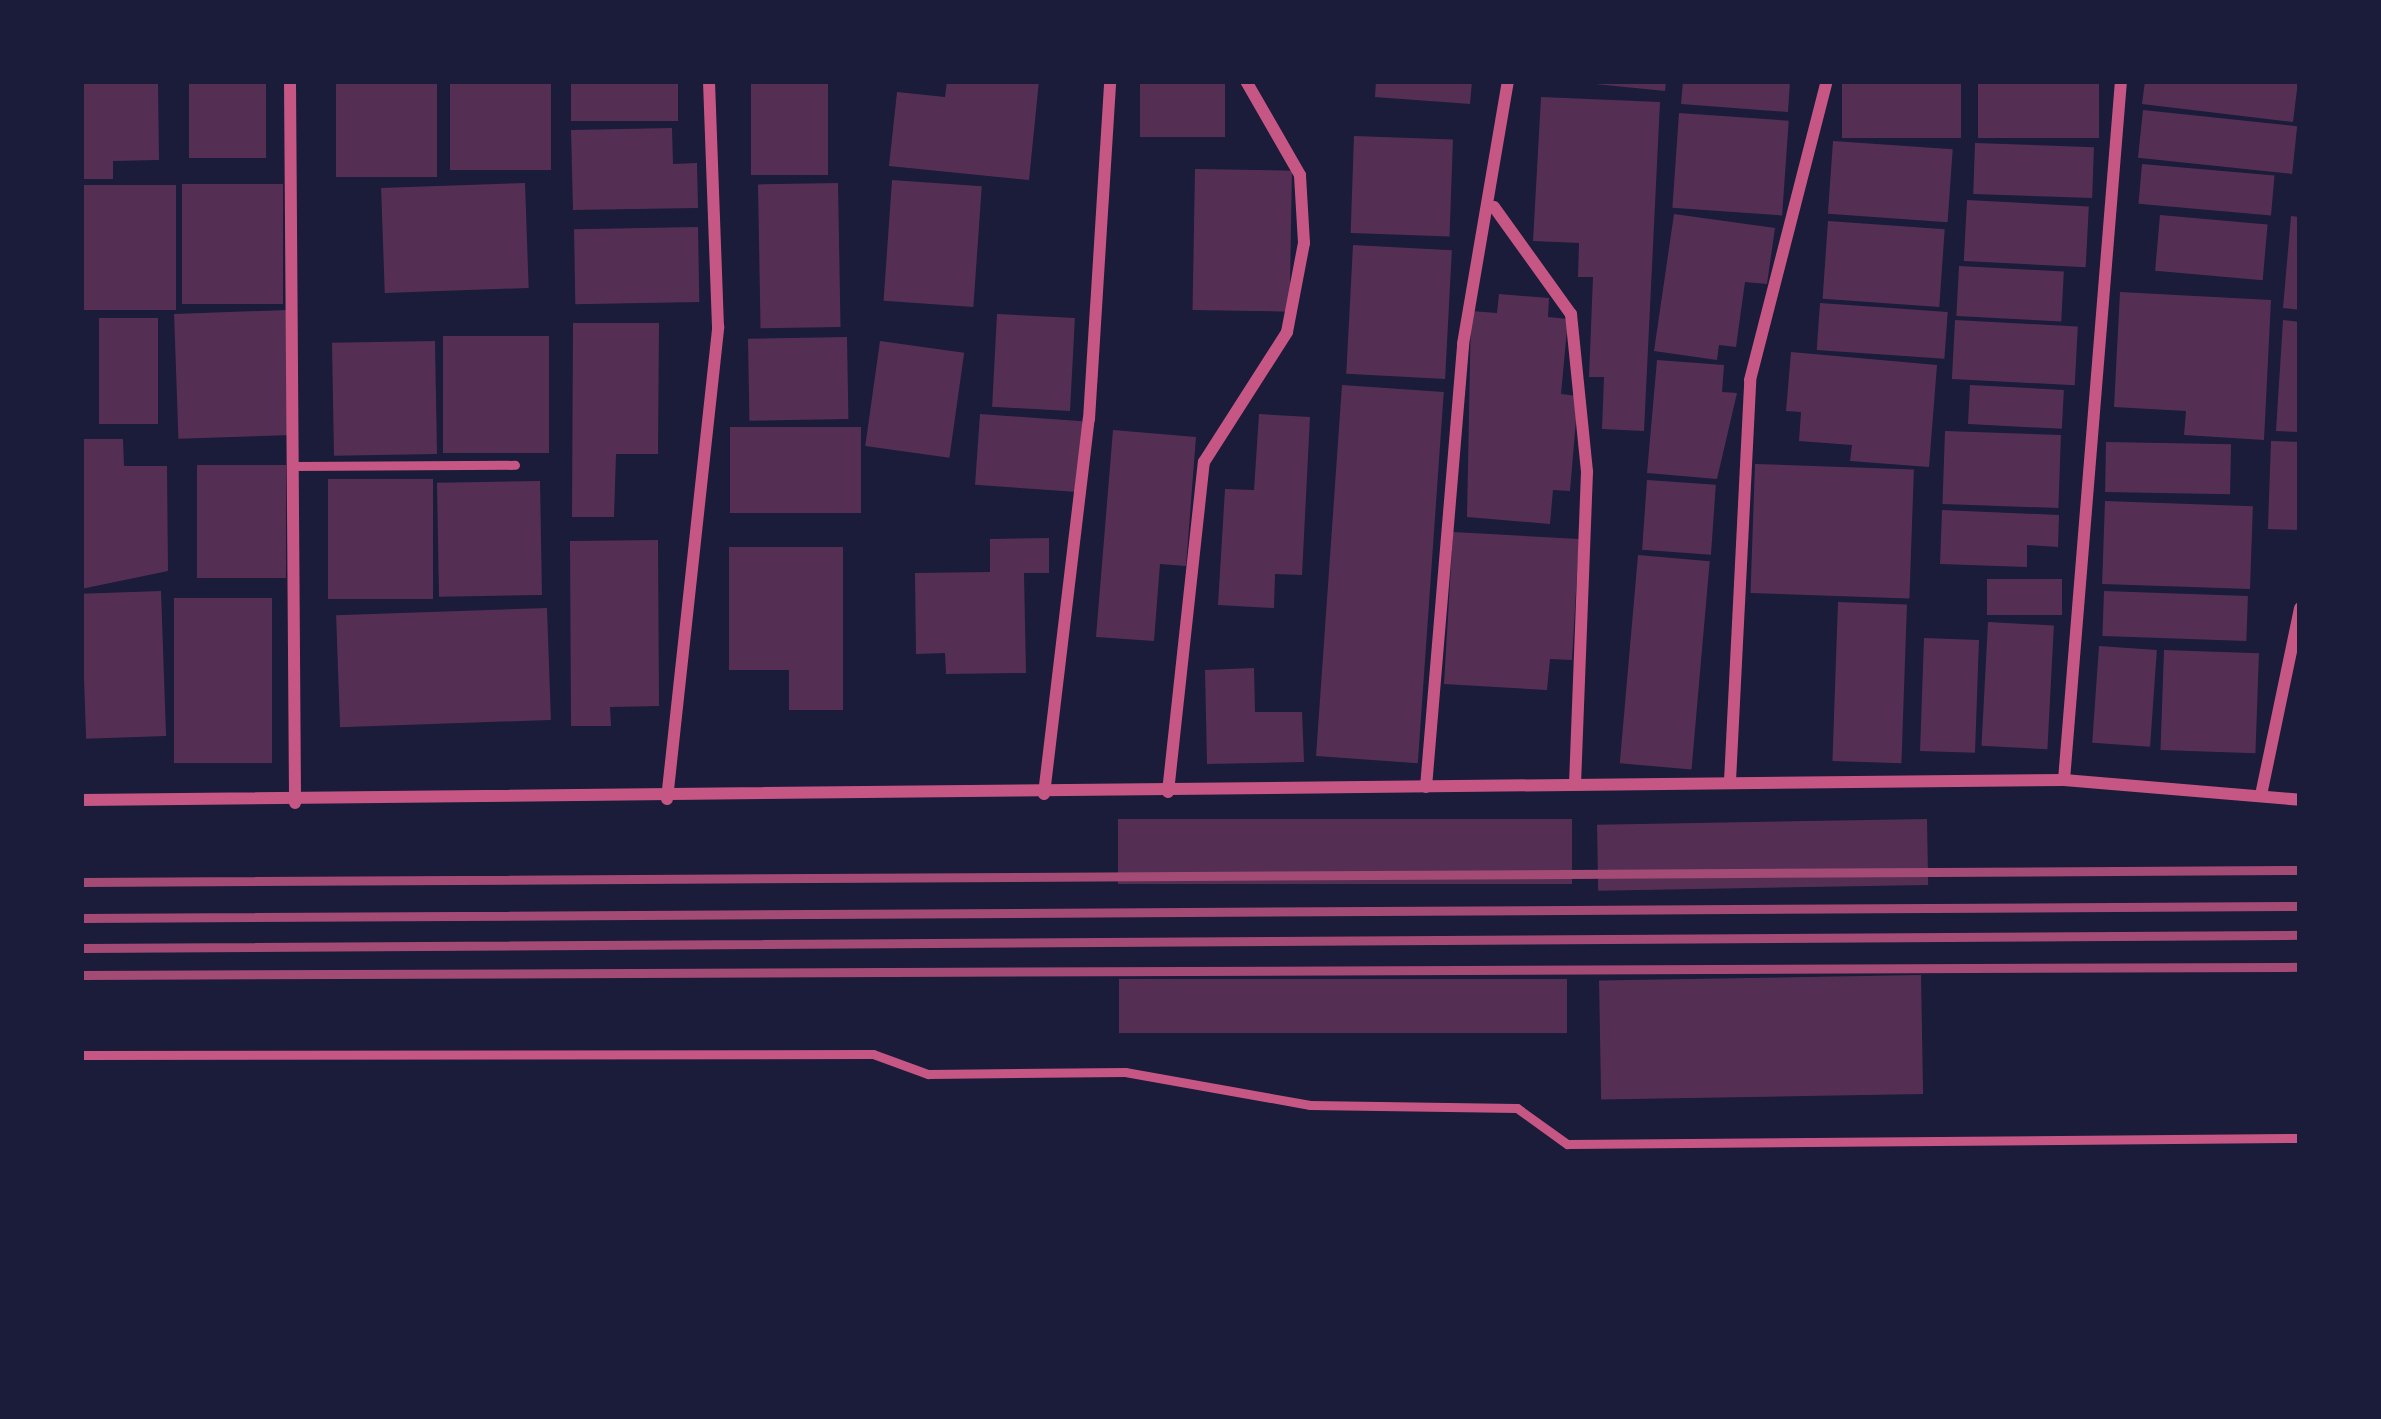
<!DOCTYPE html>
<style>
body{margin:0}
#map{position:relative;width:2381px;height:1419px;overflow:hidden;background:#1b1b3a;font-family:"Public Sans",sans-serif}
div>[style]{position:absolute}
.building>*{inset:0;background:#542f53;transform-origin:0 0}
.service>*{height:9px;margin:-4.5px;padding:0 4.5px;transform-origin:4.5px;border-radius:4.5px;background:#c65784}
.minor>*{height:12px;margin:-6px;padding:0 6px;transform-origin:6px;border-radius:6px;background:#c65784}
.rail>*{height:9px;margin:-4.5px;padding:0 4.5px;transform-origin:4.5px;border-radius:4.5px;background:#a44b75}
span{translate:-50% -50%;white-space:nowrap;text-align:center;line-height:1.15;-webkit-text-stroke:12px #1b1b3a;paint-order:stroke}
.frame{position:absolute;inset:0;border:84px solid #1b1b3a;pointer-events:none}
</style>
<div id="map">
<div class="building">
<i style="clip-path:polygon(81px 81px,158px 81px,159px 160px,113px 161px,113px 179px,81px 179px)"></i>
<i style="left:189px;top:81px;width:77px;height:77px"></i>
<i style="left:336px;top:81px;width:101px;height:96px"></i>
<i style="left:450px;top:81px;width:101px;height:89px"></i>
<i style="left:571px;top:81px;width:107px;height:40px"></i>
<i style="left:751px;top:81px;width:77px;height:94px"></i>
<i style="clip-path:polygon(947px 81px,1039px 81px,1029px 180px,889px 166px,897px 92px,945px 97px)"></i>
<i style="left:1140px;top:81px;width:85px;height:56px"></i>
<i style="clip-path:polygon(1376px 81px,1472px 81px,1470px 104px,1375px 97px)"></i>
<i style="clip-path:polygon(1565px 81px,1666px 81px,1665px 91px)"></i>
<i style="clip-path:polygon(1683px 81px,1790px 81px,1788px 112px,1681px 104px)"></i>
<i style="left:1842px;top:81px;width:119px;height:57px"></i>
<i style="left:1978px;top:81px;width:121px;height:57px"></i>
<i style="clip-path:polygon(2145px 81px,2298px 81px,2293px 122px,2142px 104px)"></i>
<i style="clip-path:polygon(1541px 97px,1660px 102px,1644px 431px,1602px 429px,1604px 377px,1589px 377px,1593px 277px,1578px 277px,1579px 243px,1533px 241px)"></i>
<i style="left:2143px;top:110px;width:155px;height:48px;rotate:6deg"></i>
<i style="left:1679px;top:113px;width:110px;height:95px;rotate:4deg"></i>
<i style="clip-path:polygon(672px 128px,673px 164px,697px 163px,698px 208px,573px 210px,571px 130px)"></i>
<i style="left:1354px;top:136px;width:99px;height:97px;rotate:2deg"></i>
<i style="left:1833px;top:141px;width:120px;height:73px;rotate:4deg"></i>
<i style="left:1975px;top:143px;width:119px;height:51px;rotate:2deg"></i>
<i style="left:2142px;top:164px;width:133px;height:40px;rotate:5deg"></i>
<i style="left:1195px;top:169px;width:97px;height:141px;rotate:1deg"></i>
<i style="left:892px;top:180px;width:90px;height:121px;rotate:4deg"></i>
<i style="left:525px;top:183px;width:105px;height:144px;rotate:88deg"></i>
<i style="left:838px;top:183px;width:144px;height:80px;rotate:89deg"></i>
<i style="left:283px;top:184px;width:120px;height:101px;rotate:90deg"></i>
<i style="left:81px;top:185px;width:95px;height:125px"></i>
<i style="left:1967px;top:200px;width:122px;height:61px;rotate:3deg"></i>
<i style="clip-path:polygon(1674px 214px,1775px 228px,1767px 284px,1745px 282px,1736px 347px,1719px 345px,1717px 360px,1654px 351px)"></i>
<i style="left:2160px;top:215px;width:108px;height:56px;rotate:5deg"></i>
<i style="clip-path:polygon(2291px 216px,2300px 217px,2300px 310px,2283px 308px)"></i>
<i style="left:1828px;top:221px;width:117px;height:78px;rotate:4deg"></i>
<i style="left:698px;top:227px;width:75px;height:124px;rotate:89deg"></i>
<i style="left:1353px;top:245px;width:99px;height:129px;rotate:3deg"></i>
<i style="left:1959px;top:266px;width:105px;height:50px;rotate:3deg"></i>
<i style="clip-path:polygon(2120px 292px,2271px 300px,2264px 440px,2184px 435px,2186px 411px,2114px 407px)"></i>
<i style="clip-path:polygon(1499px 294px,1549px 298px,1548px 317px,1568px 319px,1561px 394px,1578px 396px,1570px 491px,1553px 490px,1550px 524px,1467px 517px,1471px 311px,1497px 313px)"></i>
<i style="left:1820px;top:303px;width:128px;height:47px;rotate:4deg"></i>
<i style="left:287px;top:310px;width:125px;height:113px;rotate:88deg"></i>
<i style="left:997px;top:314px;width:78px;height:93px;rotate:3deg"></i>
<i style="left:99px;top:318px;width:59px;height:106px"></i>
<i style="left:1955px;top:320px;width:123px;height:59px;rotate:3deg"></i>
<i style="clip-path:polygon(2283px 320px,2300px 322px,2300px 432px,2276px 431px)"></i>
<i style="clip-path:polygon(573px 323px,659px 323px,658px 454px,616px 454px,614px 517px,572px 517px)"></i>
<i style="left:443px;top:336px;width:106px;height:117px"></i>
<i style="left:847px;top:337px;width:82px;height:99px;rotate:89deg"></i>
<i style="left:435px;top:341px;width:113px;height:103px;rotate:89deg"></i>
<i style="left:880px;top:341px;width:85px;height:106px;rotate:8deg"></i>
<i style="clip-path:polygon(1791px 352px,1937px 365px,1929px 467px,1850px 461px,1852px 445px,1799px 441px,1801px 412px,1786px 411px)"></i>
<i style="clip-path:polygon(1657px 360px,1724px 365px,1722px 392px,1737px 393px,1717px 479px,1647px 473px)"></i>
<i style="left:1342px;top:385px;width:102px;height:372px;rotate:4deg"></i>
<i style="left:1970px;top:385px;width:94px;height:39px;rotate:3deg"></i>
<i style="left:980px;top:414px;width:103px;height:71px;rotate:4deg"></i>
<i style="clip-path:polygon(1259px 414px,1310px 417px,1302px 575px,1275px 574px,1274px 608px,1218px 605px,1225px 489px,1254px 490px)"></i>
<i style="left:730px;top:427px;width:131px;height:86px"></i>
<i style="clip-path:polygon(1113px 430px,1196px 437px,1186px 566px,1160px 564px,1154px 641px,1096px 637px)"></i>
<i style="left:1945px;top:431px;width:116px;height:73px;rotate:2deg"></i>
<i style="clip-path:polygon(81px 439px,123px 439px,124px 466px,167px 466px,168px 571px,81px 589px)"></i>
<i style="left:2271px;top:441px;width:29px;height:88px;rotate:2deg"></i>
<i style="left:2106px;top:442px;width:125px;height:50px;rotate:1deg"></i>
<i style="left:1755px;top:464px;width:159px;height:129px;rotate:2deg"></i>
<i style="left:197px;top:465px;width:89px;height:113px"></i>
<i style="left:328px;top:479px;width:105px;height:120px"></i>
<i style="left:1647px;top:480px;width:69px;height:70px;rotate:4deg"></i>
<i style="left:540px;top:481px;width:114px;height:103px;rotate:89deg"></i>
<i style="left:2105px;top:501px;width:148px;height:83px;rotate:2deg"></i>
<i style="clip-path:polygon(1942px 510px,2059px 515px,2058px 547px,2027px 545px,2027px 567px,1940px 564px)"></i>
<i style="clip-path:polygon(1453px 532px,1579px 539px,1572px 660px,1550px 659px,1547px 690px,1444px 684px)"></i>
<i style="clip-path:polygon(1049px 538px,1049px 573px,1024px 573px,1026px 673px,946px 674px,945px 653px,916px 654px,915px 573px,990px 572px,990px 539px)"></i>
<i style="clip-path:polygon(658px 540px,659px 706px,610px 707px,611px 726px,571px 726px,570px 541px)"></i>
<i style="clip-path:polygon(729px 547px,843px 547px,843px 710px,789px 710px,789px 670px,729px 670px)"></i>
<i style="left:1638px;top:555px;width:72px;height:209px;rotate:5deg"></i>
<i style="left:2062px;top:579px;width:36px;height:75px;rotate:90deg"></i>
<i style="left:161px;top:591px;width:145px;height:80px;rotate:88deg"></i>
<i style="left:2104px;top:591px;width:144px;height:45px;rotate:2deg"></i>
<i style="left:272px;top:598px;width:165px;height:98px;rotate:90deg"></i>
<i style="left:1838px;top:602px;width:69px;height:159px;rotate:2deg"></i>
<i style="left:547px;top:608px;width:112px;height:211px;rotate:88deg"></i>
<i style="left:1988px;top:622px;width:66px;height:124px;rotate:3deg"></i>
<i style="left:1924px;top:638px;width:55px;height:113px;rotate:2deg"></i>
<i style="left:2099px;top:646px;width:58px;height:97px;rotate:4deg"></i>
<i style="left:2164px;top:650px;width:95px;height:100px;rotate:2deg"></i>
<i style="clip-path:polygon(1254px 668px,1255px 712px,1302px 712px,1304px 762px,1207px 764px,1205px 670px)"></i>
<i style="left:1572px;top:819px;width:65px;height:454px;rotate:90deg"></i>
<i style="left:1927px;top:819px;width:66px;height:330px;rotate:89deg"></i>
<i style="left:1921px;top:975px;width:119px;height:322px;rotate:89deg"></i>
<i style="left:1567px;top:979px;width:54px;height:448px;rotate:90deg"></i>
</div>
<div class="service">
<i style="left:293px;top:466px;width:222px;rotate:-0.3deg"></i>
<i style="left:81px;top:1055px;width:792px;rotate:-0.07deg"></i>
<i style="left:873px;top:1054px;width:59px;rotate:20deg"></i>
<i style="left:928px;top:1074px;width:197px;rotate:-0.6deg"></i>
<i style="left:1125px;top:1072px;width:188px;rotate:10.1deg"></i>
<i style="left:1310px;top:1105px;width:207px;rotate:0.8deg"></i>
<i style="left:1517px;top:1108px;width:62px;rotate:35.8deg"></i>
<i style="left:1567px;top:1144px;width:733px;rotate:-0.47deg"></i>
</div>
<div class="minor">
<i style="left:290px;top:81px;width:722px;rotate:89.6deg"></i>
<i style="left:1494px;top:207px;width:132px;rotate:54.3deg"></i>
<i style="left:1571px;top:314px;width:159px;rotate:84.2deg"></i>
<i style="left:1587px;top:472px;width:312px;rotate:92.2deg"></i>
<i style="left:2064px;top:780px;width:701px;rotate:-85.34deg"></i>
<i style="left:1730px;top:781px;width:401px;rotate:-87.1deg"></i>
<i style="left:1750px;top:380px;width:309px;rotate:-75.6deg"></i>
<i style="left:1426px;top:787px;width:445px;rotate:-85.2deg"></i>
<i style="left:1463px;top:344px;width:267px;rotate:-80.3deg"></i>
<i style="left:1168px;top:792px;width:332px;rotate:-83.8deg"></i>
<i style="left:1204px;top:462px;width:154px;rotate:-57.4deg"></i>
<i style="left:1287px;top:332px;width:91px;rotate:-79.2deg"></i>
<i style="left:1304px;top:243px;width:68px;rotate:-93.4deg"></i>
<i style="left:1300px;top:175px;width:108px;rotate:-119.9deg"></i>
<i style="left:1044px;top:794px;width:378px;rotate:-83.2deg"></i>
<i style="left:1089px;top:419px;width:339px;rotate:-86.4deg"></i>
<i style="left:2261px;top:795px;width:191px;rotate:-78.2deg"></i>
<i style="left:667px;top:799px;width:475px;rotate:-83.8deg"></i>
<i style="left:718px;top:327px;width:246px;rotate:-92.1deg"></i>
<i style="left:81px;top:800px;width:1983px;rotate:-0.58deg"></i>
<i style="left:2064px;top:780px;width:237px;rotate:4.8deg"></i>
</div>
<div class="rail">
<i style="left:81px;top:882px;width:2219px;rotate:-0.31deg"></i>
<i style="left:81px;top:918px;width:2219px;rotate:-0.31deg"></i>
<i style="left:81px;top:948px;width:2219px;rotate:-0.34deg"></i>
<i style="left:81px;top:975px;width:2219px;rotate:-0.21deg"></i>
</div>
<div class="frame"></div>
</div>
